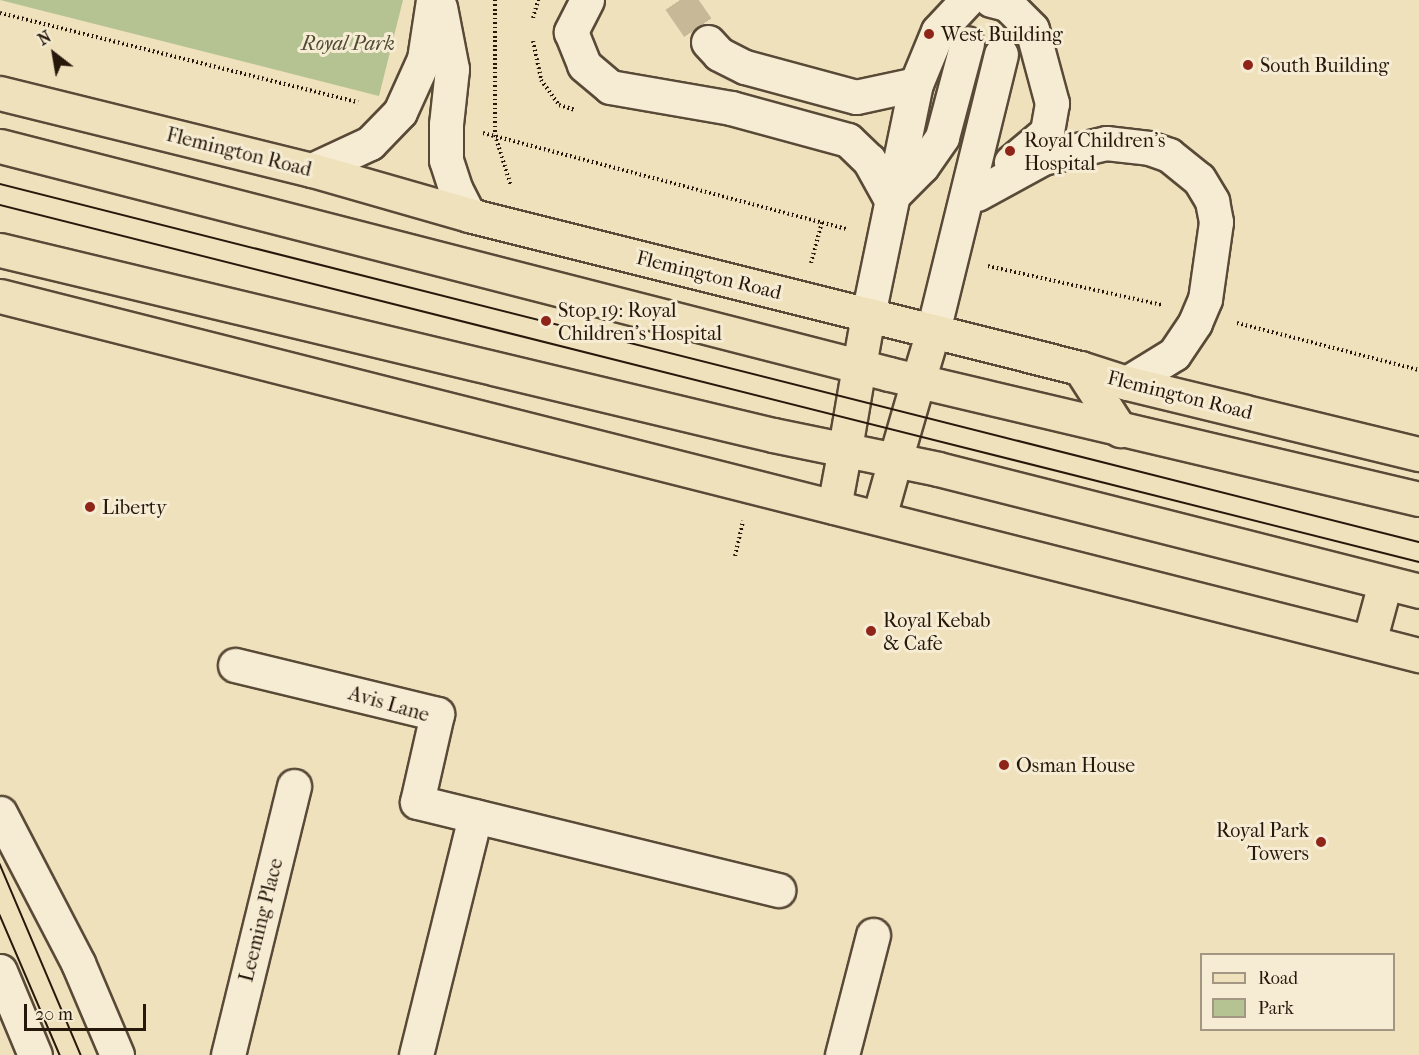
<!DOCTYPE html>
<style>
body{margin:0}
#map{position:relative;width:1419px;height:1055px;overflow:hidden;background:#efe1bb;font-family:"IM FELL French Canon",serif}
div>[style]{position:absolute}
.green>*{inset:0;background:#b5c393}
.minor-tunnel>*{height:33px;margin-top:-16.5px;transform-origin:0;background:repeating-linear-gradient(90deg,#c7b998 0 33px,transparent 0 49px)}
.path>*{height:4px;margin-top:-2px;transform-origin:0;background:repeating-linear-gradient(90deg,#27180c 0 1.5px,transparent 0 4.5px)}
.roads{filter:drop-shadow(2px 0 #594a38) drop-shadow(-2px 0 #594a38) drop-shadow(0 2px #594a38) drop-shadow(0 -2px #594a38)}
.minor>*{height:33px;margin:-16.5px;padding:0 16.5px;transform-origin:16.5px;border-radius:16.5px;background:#f5ecd3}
.major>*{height:33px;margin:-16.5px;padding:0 16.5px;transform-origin:16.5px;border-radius:16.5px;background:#efe1bb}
.highway>*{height:33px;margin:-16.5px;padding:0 16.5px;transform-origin:16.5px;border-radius:16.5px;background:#efe1bb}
.tram>*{height:1.5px;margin:-0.75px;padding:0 0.75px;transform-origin:0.75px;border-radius:0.75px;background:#27180c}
.dots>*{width:16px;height:16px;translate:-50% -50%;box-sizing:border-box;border:3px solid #f5ecd3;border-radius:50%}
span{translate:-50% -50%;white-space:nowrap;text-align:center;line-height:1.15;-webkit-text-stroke:6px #f5ecd3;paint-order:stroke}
.poi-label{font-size:20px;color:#27180c}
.left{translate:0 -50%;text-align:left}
.right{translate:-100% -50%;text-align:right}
.park-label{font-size:20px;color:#524b34;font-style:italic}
.street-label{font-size:20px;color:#27180c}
.legend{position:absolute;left:1200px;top:953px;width:195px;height:78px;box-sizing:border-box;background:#f5ecd3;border:2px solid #a39783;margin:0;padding:8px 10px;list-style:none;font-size:18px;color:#27180c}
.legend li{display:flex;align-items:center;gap:12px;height:30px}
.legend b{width:30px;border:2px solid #a39783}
.north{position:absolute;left:24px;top:24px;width:60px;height:60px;-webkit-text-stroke:4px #f5ecd3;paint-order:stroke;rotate:329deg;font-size:16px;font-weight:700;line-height:24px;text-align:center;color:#27180c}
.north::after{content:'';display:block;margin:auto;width:21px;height:27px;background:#27180c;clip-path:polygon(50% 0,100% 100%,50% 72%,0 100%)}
.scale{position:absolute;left:24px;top:1004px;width:122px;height:27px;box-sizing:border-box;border:3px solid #27180c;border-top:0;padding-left:8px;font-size:18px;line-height:21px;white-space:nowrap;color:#27180c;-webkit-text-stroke:4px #f5ecd3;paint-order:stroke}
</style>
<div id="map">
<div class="green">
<i style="clip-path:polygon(0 0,403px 0,379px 96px)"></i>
</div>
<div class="minor-tunnel">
<i style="left:679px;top:0;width:51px;rotate:55.4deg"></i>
</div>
<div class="path">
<i style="left:495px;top:0;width:135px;rotate:90deg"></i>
<i style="left:495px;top:135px;width:53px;rotate:72.6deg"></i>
<i style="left:0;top:13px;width:369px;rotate:14deg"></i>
<i style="left:533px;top:18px;width:19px;rotate:-74deg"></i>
<i style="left:533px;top:41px;width:40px;rotate:78deg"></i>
<i style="left:541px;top:80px;width:31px;rotate:54deg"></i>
<i style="left:559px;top:105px;width:17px;rotate:17deg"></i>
<i style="left:483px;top:133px;width:376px;rotate:14.8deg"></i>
<i style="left:811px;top:263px;width:42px;rotate:-75deg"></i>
<i style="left:988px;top:266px;width:178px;rotate:12.6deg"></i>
<i style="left:1237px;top:323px;width:188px;rotate:14.5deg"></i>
<i style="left:735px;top:556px;width:36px;rotate:-77deg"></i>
</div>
<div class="roads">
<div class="minor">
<i style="left:587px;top:0;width:36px;rotate:117deg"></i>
<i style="left:571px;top:32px;width:35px;rotate:68deg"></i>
<i style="left:584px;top:65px;width:34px;rotate:40deg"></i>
<i style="left:610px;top:87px;width:123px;rotate:9.8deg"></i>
<i style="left:731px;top:108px;width:121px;rotate:15.3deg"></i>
<i style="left:848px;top:140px;width:29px;rotate:44deg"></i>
<i style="left:869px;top:160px;width:43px;rotate:61.1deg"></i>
<i style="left:991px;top:0;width:16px;rotate:14deg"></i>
<i style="left:1007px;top:4px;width:35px;rotate:45deg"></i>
<i style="left:1032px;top:29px;width:77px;rotate:74.9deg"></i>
<i style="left:1052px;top:103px;width:29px;rotate:100deg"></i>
<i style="left:1047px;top:132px;width:47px;rotate:140.2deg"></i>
<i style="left:440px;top:7px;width:63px;rotate:79deg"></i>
<i style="left:452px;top:69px;width:55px;rotate:96.2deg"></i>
<i style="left:446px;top:124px;width:36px;rotate:90deg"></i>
<i style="left:446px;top:160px;width:32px;rotate:72deg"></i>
<i style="left:456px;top:190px;width:28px;rotate:63deg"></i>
<i style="left:708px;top:42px;width:16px;rotate:47deg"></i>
<i style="left:719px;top:54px;width:29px;rotate:27deg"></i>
<i style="left:745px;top:67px;width:115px;rotate:15.1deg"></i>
<i style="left:856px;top:97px;width:61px;rotate:-12.2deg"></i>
<i style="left:312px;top:170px;width:64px;rotate:-25deg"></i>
<i style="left:370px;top:143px;width:43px;rotate:-45.9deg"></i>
<i style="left:400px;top:112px;width:58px;rotate:-65.6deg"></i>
<i style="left:424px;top:59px;width:60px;rotate:-81.3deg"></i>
<i style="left:977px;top:194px;width:75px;rotate:-28.6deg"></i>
<i style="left:1043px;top:158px;width:65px;rotate:-13.4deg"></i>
<i style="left:1106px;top:143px;width:43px;rotate:6.6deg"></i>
<i style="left:1149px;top:148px;width:21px;rotate:19deg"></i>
<i style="left:1169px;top:155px;width:38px;rotate:39deg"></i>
<i style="left:1199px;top:179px;width:26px;rotate:59deg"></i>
<i style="left:1212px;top:201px;width:21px;rotate:79deg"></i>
<i style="left:1216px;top:222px;width:78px;rotate:98.1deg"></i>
<i style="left:1205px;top:299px;width:26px;rotate:113deg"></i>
<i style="left:1195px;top:323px;width:37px;rotate:124deg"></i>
<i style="left:1174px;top:354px;width:55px;rotate:148.3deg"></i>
<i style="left:890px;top:198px;width:45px;rotate:-45deg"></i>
<i style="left:922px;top:166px;width:35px;rotate:-55deg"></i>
<i style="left:942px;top:137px;width:97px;rotate:-75.1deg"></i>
<i style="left:868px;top:315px;width:236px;rotate:-78.3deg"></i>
<i style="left:916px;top:84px;width:57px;rotate:-67.5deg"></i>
<i style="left:938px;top:31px;width:42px;rotate:-46.9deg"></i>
<i style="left:933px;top:331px;width:285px;rotate:-76.2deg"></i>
<i style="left:235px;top:665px;width:208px;rotate:13.6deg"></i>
<i style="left:437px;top:714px;width:90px;rotate:102.8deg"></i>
<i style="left:417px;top:802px;width:372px;rotate:13.7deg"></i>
<i style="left:0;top:813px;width:169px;rotate:62.5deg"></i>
<i style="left:78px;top:963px;width:100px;rotate:67deg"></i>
<i style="left:0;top:971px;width:91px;rotate:67.4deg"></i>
<i style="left:228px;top:1055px;width:277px;rotate:-76.2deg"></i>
<i style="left:416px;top:1055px;width:246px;rotate:-76.1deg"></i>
<i style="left:842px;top:1055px;width:124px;rotate:-75.5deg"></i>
</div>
<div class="major">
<i style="left:0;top:93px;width:321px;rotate:13.9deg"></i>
<i style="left:312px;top:170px;width:163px;rotate:16deg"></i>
<i style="left:469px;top:215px;width:630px;rotate:14.06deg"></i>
<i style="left:1080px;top:368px;width:49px;rotate:17.7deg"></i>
<i style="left:1127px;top:383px;width:301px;rotate:13.7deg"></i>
<i style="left:0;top:296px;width:1464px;rotate:14.2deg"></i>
<i style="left:859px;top:366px;width:52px;rotate:-80deg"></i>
<i style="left:1080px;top:368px;width:74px;rotate:57.2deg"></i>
<i style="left:918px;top:381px;width:52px;rotate:-73.3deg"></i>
<i style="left:834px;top:507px;width:60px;rotate:-79.4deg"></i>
<i style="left:879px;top:517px;width:59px;rotate:-74.3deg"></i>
<i style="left:1369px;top:642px;width:61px;rotate:-74.8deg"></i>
</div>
<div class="highway">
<i style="left:0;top:146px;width:918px;rotate:14.38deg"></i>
<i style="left:889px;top:374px;width:545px;rotate:13.27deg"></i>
<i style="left:0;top:250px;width:795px;rotate:13.46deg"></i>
<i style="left:773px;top:435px;width:168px;rotate:11.6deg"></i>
<i style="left:938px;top:469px;width:496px;rotate:14.2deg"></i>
<i style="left:845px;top:448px;width:83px;rotate:-80.3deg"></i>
<i style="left:895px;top:460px;width:82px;rotate:-73.8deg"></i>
</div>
</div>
<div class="tram">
<i style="left:0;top:184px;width:1463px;rotate:14.16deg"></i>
<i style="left:0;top:205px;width:1463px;rotate:14.12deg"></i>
<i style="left:0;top:864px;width:207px;rotate:67deg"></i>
<i style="left:0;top:915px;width:152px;rotate:66.8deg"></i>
</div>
<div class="dots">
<i style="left:929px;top:34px;background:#8f2418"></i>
<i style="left:1248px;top:65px;background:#8f2418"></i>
<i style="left:1010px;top:151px;background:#8f2418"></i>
<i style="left:546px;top:321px;background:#8f2418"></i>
<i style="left:90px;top:507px;background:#8f2418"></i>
<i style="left:871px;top:631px;background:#8f2418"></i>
<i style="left:1004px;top:765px;background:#8f2418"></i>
<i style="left:1321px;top:842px;background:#8f2418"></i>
</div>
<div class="poi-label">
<span class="left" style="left:941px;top:34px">West Building</span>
<span class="left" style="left:1260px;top:65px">South Building</span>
<span class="left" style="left:1024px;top:152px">Royal Children's<br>Hospital</span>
<span class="left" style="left:558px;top:322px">Stop 19: Royal<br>Children's Hospital</span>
<span class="left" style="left:102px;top:507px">Liberty</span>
<span class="left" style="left:883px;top:632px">Royal Kebab<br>&amp; Cafe</span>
<span class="left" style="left:1016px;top:765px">Osman House</span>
<span class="right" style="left:1309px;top:842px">Royal Park<br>Towers</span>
</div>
<div class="park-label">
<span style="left:348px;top:43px">Royal Park</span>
</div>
<div class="street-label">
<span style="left:239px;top:152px;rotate:14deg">Flemington Road</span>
<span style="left:709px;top:275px;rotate:14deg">Flemington Road</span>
<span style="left:1180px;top:395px;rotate:14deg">Flemington Road</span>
<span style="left:389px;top:704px;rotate:16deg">Avis Lane</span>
<span style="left:261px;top:920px;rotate:-76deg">Leeming Place</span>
</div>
<ul class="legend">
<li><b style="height:8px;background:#efe1bb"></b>Road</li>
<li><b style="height:16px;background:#b5c393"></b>Park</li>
</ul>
<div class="north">N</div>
<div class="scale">20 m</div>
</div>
